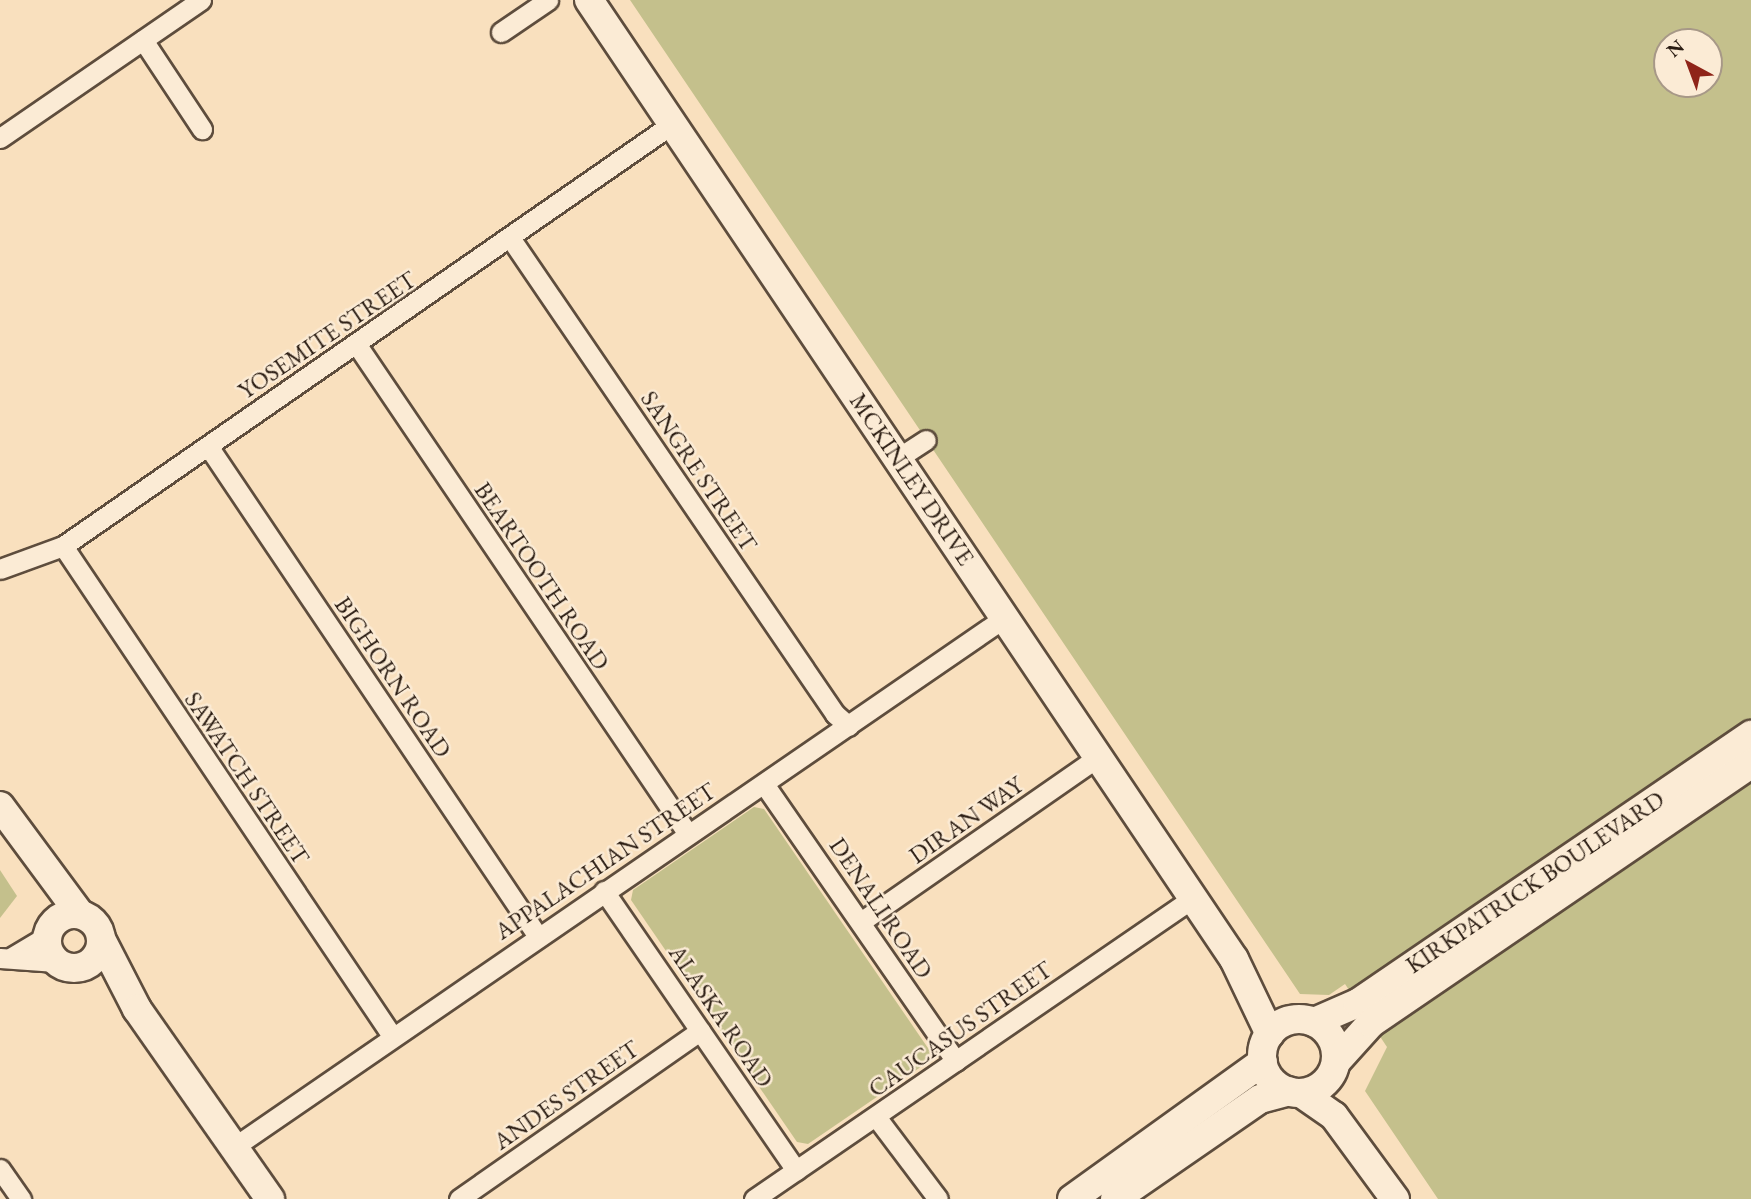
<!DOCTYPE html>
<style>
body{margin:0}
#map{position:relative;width:1751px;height:1199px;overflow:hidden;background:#f9e0be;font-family:"EB Garamond",serif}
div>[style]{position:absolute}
.green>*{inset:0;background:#c4c08c}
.roads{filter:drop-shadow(2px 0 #5e4d3d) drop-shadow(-2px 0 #5e4d3d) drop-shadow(0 2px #5e4d3d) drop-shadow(0 -2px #5e4d3d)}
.street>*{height:19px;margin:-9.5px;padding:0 9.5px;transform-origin:9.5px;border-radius:9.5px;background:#fbebd5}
.secondary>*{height:28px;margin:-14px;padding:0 14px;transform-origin:14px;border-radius:14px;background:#fbebd5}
.secondary>.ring{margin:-14px;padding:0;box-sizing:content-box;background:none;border:28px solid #fbebd5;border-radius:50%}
span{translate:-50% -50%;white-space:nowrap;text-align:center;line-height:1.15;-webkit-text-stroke:5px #fbebd5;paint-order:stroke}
.street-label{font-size:24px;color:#2a1c12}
.north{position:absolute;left:1653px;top:28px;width:70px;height:70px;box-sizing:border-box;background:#fbebd5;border:2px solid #a79887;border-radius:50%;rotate:319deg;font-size:19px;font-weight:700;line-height:28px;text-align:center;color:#2a1c12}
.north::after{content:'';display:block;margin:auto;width:24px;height:32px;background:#8f2418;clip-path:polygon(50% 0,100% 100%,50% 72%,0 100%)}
</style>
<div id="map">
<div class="green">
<i style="clip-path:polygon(evenodd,630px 0,1751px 0,1751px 1199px,1438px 1199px,1365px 1091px,1387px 1047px,1345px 984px,1329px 995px,1300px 994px,630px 0,1667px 42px,1709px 42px,1709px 84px,1667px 84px,1667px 42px)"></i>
<i style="clip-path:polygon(754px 807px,764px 809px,930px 1051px,928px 1062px,808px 1144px,797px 1142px,631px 900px,633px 890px)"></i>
<i style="clip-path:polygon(0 870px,17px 896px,0 918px)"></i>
</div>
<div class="roads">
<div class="street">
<i style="left:501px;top:32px;width:57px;rotate:-34.2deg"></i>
<i style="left:143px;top:40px;width:107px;rotate:56.5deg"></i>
<i style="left:0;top:138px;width:244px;rotate:-34.5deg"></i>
<i style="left:511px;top:239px;width:575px;rotate:55.7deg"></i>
<i style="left:835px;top:714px;width:18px;rotate:41deg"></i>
<i style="left:357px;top:345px;width:590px;rotate:55.91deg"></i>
<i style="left:208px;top:446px;width:589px;rotate:56.07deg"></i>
<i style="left:898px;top:458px;width:33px;rotate:-33deg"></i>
<i style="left:63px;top:546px;width:590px;rotate:56.12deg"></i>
<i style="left:0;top:569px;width:67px;rotate:-20.1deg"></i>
<i style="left:63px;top:546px;width:741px;rotate:-34.72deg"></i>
<i style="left:764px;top:784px;width:337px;rotate:55.3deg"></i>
<i style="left:604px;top:891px;width:339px;rotate:55.5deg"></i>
<i style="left:862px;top:921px;width:287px;rotate:-34.8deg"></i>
<i style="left:12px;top:957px;width:41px;rotate:-31deg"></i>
<i style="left:0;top:958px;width:56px;rotate:4.1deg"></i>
<i style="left:877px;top:1118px;width:101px;rotate:53deg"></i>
<i style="left:234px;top:1147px;width:934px;rotate:-34.49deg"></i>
<i style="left:0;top:1169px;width:37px;rotate:55deg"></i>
<i style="left:459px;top:1199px;width:294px;rotate:-34.9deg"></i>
<i style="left:754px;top:1199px;width:532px;rotate:-34.44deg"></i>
</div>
<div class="secondary">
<i style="left:589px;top:0;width:1156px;rotate:56.08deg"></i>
<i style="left:1234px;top:959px;width:83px;rotate:64.4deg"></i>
<i style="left:0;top:806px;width:134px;rotate:53.5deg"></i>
<i class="ring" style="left:47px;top:914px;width:26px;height:26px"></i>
<i style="left:101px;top:939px;width:79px;rotate:62.8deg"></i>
<i style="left:137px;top:1009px;width:232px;rotate:55deg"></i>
<i class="ring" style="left:1262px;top:1019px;width:46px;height:46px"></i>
<i style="left:1314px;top:1022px;width:48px;rotate:-23.4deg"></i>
<i style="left:1358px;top:1003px;width:476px;rotate:-34.3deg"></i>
<i style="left:1336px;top:1062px;width:52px;rotate:-48.1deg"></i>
<i style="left:1371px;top:1023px;width:460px;rotate:-34.3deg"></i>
<i style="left:1301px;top:1093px;width:40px;rotate:34.9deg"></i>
<i style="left:1334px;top:1116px;width:103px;rotate:53.7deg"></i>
<i style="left:1072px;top:1199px;width:235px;rotate:-35.7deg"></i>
<i style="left:1115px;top:1199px;width:176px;rotate:-34.6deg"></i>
<i style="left:1260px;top:1099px;width:30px;rotate:-15deg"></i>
</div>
</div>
<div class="street-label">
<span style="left:327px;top:335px;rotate:-34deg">YOSEMITE STREET</span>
<span style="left:699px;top:471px;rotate:56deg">SANGRE STREET</span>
<span style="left:912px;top:479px;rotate:56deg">MCKINLEY DRIVE</span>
<span style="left:542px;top:576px;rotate:56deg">BEARTOOTH ROAD</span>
<span style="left:393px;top:677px;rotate:56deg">BIGHORN ROAD</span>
<span style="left:247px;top:778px;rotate:56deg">SAWATCH STREET</span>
<span style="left:966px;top:820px;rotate:-35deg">DIRAN WAY</span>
<span style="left:605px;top:861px;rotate:-34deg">APPALACHIAN STREET</span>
<span style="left:1535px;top:882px;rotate:-34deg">KIRKPATRICK BOULEVARD</span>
<span style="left:881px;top:908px;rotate:56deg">DENALI ROAD</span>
<span style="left:721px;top:1016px;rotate:56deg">ALASKA ROAD</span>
<span style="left:960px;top:1029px;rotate:-35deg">CAUCASUS STREET</span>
<span style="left:566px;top:1095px;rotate:-35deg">ANDES STREET</span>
</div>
<div class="north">N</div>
</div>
